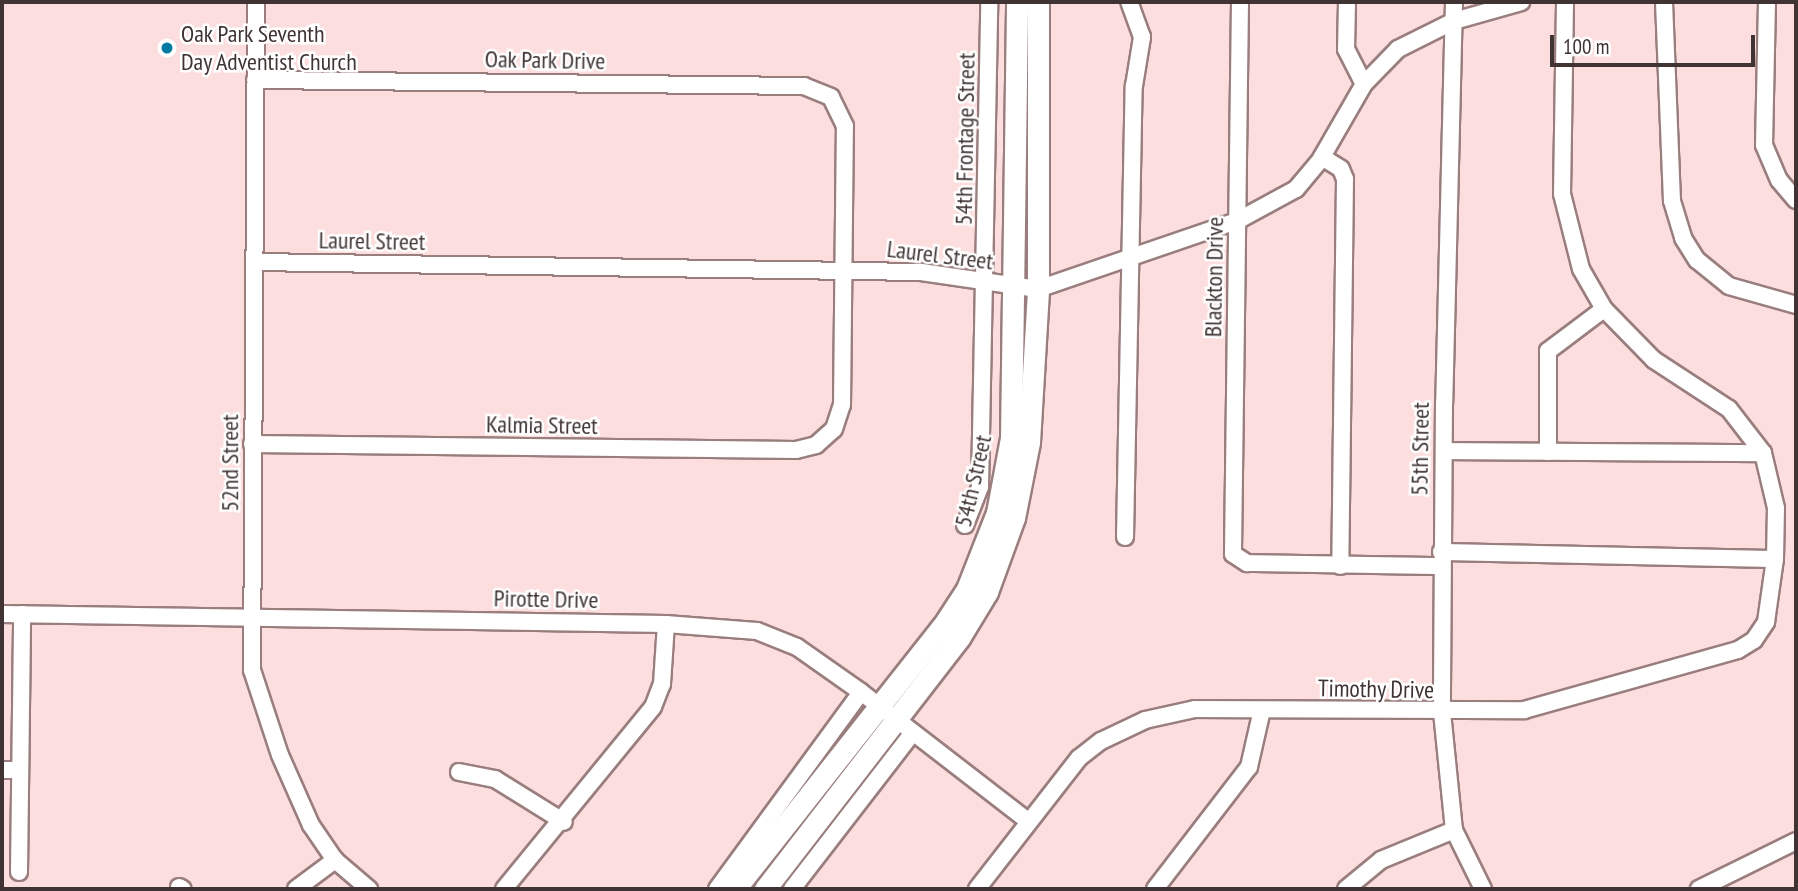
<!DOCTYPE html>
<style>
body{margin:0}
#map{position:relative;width:1798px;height:891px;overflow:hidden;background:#fcdede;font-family:"PT Sans Narrow",sans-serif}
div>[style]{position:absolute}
.roads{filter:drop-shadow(2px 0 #997e7d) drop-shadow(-2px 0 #997e7d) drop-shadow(0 2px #997e7d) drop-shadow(0 -2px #997e7d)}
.minor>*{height:16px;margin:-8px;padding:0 8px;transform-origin:8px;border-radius:8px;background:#fff}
.major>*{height:21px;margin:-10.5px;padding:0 10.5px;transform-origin:10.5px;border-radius:10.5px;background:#fff}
.dots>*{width:19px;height:19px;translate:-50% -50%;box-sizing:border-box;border:4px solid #fff;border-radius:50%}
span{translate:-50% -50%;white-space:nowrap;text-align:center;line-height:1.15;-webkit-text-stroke:5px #fff;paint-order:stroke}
.poi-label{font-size:24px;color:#3f3333}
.left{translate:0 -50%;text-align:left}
.street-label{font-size:24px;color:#3f3333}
.frame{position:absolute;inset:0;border:4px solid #3f3333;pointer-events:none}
.scale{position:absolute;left:1550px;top:35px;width:205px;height:32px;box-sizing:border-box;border:4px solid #3f3333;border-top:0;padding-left:9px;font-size:21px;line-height:24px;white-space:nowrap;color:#3f3333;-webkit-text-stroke:5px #fff;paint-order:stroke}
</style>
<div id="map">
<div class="roads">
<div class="minor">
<i style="left:256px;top:2px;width:668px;rotate:90.34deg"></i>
<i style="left:252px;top:670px;width:89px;rotate:71.8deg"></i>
<i style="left:280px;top:755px;width:77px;rotate:66.1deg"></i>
<i style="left:311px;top:825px;width:42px;rotate:55.6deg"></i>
<i style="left:335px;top:860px;width:45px;rotate:40.5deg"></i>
<i style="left:1240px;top:2px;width:552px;rotate:90.73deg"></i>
<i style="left:1233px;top:554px;width:17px;rotate:33deg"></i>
<i style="left:1247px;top:563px;width:194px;rotate:0.9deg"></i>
<i style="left:1347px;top:2px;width:47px;rotate:91.2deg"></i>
<i style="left:1346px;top:49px;width:39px;rotate:63deg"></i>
<i style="left:1454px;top:2px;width:401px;rotate:91.4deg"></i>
<i style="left:1444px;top:403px;width:309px;rotate:90.4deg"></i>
<i style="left:1442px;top:712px;width:119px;rotate:84.2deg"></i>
<i style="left:1454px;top:830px;width:66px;rotate:63.8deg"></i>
<i style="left:1664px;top:2px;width:199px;rotate:87.7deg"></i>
<i style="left:1672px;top:201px;width:39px;rotate:73deg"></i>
<i style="left:1683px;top:238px;width:26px;rotate:58deg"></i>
<i style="left:1697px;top:260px;width:41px;rotate:39.1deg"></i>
<i style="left:1729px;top:286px;width:70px;rotate:15.8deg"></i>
<i style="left:1767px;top:2px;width:143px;rotate:91.2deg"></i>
<i style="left:1764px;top:145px;width:38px;rotate:67deg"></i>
<i style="left:1779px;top:180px;width:26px;rotate:50deg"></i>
<i style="left:1322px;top:157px;width:22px;rotate:32deg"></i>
<i style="left:1341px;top:169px;width:11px;rotate:68deg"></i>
<i style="left:1345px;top:179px;width:387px;rotate:90.7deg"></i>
<i style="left:254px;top:262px;width:667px;rotate:0.86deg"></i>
<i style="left:921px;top:272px;width:118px;rotate:8.3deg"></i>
<i style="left:1038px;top:289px;width:210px;rotate:-18.9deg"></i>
<i style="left:1237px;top:221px;width:67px;rotate:-28.5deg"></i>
<i style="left:1296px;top:189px;width:35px;rotate:-50deg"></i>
<i style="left:1319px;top:162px;width:90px;rotate:-60deg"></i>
<i style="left:1364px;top:84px;width:49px;rotate:-45.8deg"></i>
<i style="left:1398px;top:49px;width:63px;rotate:-26.6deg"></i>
<i style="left:1454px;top:21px;width:70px;rotate:-15.8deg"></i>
<i style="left:252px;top:444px;width:544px;rotate:0.63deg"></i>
<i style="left:796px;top:450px;width:21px;rotate:-14deg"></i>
<i style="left:816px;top:445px;width:24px;rotate:-42deg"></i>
<i style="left:834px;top:429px;width:25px;rotate:-72deg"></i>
<i style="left:842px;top:405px;width:279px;rotate:-89.4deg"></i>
<i style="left:845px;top:126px;width:32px;rotate:-116deg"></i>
<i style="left:831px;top:97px;width:29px;rotate:-158deg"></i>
<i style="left:804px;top:86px;width:549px;rotate:-179.37deg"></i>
<i style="left:1444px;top:451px;width:319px;rotate:0.4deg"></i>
<i style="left:1548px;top:452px;width:101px;rotate:-90deg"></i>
<i style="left:1548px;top:351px;width:70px;rotate:-36.9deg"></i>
<i style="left:965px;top:525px;width:41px;rotate:-68.5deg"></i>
<i style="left:980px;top:487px;width:485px;rotate:-88.9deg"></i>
<i style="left:1125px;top:537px;width:451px;rotate:-88.9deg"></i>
<i style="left:1134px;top:86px;width:50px;rotate:-80.7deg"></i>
<i style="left:1142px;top:37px;width:37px;rotate:-110deg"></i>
<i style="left:1441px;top:552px;width:334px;rotate:1.2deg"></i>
<i style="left:2px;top:614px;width:664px;rotate:0.86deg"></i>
<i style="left:666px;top:624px;width:91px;rotate:4.4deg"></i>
<i style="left:757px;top:631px;width:43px;rotate:21.8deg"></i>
<i style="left:797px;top:647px;width:78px;rotate:35.1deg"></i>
<i style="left:861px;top:692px;width:211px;rotate:37.7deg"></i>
<i style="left:2px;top:770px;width:18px"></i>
<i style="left:459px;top:772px;width:37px;rotate:11deg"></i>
<i style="left:495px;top:779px;width:81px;rotate:31.9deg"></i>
<i style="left:19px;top:872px;width:258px;rotate:-89.3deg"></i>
<i style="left:179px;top:887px;width:4px;rotate:27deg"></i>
<i style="left:296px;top:889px;width:49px;rotate:-36.6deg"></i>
<i style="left:504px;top:889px;width:235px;rotate:-50.7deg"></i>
<i style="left:653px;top:707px;width:25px;rotate:-69deg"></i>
<i style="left:662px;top:684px;width:60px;rotate:-86.2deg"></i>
<i style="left:717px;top:889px;width:244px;rotate:-53.8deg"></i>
<i style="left:792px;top:889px;width:195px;rotate:-52.3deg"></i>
<i style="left:977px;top:889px;width:166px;rotate:-52.1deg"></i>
<i style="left:1079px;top:758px;width:28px;rotate:-38deg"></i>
<i style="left:1101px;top:741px;width:49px;rotate:-25.5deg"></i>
<i style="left:1145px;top:720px;width:51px;rotate:-12.4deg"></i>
<i style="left:1195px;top:709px;width:329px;rotate:0.2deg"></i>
<i style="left:1524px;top:710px;width:222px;rotate:-15.7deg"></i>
<i style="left:1738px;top:650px;width:19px;rotate:-32deg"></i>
<i style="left:1754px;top:640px;width:22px;rotate:-56deg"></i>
<i style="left:1766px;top:622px;width:64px;rotate:-81.9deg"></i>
<i style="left:1775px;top:559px;width:51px;rotate:-88.9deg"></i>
<i style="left:1776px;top:508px;width:57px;rotate:-103.3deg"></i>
<i style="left:1763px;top:453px;width:56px;rotate:-127.7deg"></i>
<i style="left:1729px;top:409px;width:90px;rotate:-146.8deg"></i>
<i style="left:1654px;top:360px;width:71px;rotate:-134.4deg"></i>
<i style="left:1604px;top:309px;width:46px;rotate:-119.9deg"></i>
<i style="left:1581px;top:269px;width:77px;rotate:-104.2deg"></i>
<i style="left:1562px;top:194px;width:192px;rotate:-89.1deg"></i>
<i style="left:1155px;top:889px;width:154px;rotate:-52.4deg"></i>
<i style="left:1249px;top:767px;width:58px;rotate:-77.2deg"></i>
<i style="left:1346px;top:889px;width:45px;rotate:-39.6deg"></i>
<i style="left:1381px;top:860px;width:79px;rotate:-22.3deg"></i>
<i style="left:1699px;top:889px;width:108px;rotate:-26.3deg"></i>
</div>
<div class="major">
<i style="left:735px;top:889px;width:335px;rotate:-51.7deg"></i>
<i style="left:943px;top:626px;width:44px;rotate:-57deg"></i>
<i style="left:967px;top:589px;width:82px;rotate:-68.5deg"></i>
<i style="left:997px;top:513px;width:76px;rotate:-79.4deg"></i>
<i style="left:1011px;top:438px;width:436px;rotate:-89.2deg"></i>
<i style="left:765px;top:889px;width:317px;rotate:-52.3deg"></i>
<i style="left:959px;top:638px;width:54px;rotate:-58.7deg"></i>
<i style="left:987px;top:592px;width:79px;rotate:-70deg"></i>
<i style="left:1014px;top:518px;width:77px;rotate:-78.8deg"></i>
<i style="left:1029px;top:442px;width:153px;rotate:-86.6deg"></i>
<i style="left:1038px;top:289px;width:287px;rotate:-90deg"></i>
</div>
</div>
<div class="dots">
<i style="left:167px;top:48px;background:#007aa1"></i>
</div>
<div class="poi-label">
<span class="left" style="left:181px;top:48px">Oak Park Seventh<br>Day Adventist Church</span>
</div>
<div class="street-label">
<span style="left:545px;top:60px;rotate:1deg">Oak Park Drive</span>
<span style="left:965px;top:139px;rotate:-89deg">54th Frontage Street</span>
<span style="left:372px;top:241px;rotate:1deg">Laurel Street</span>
<span style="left:940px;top:255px;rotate:7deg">Laurel Street</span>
<span style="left:1214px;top:277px;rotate:-89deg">Blackton Drive</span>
<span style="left:542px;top:425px;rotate:1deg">Kalmia Street</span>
<span style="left:1420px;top:449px;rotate:-89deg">55th Street</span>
<span style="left:230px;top:463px;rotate:-90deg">52nd Street</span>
<span style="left:973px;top:481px;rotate:-77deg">54th Street</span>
<span style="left:546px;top:599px;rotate:1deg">Pirotte Drive</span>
<span style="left:1376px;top:689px;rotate:1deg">Timothy Drive</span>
</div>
<div class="frame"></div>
<div class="scale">100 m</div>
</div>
